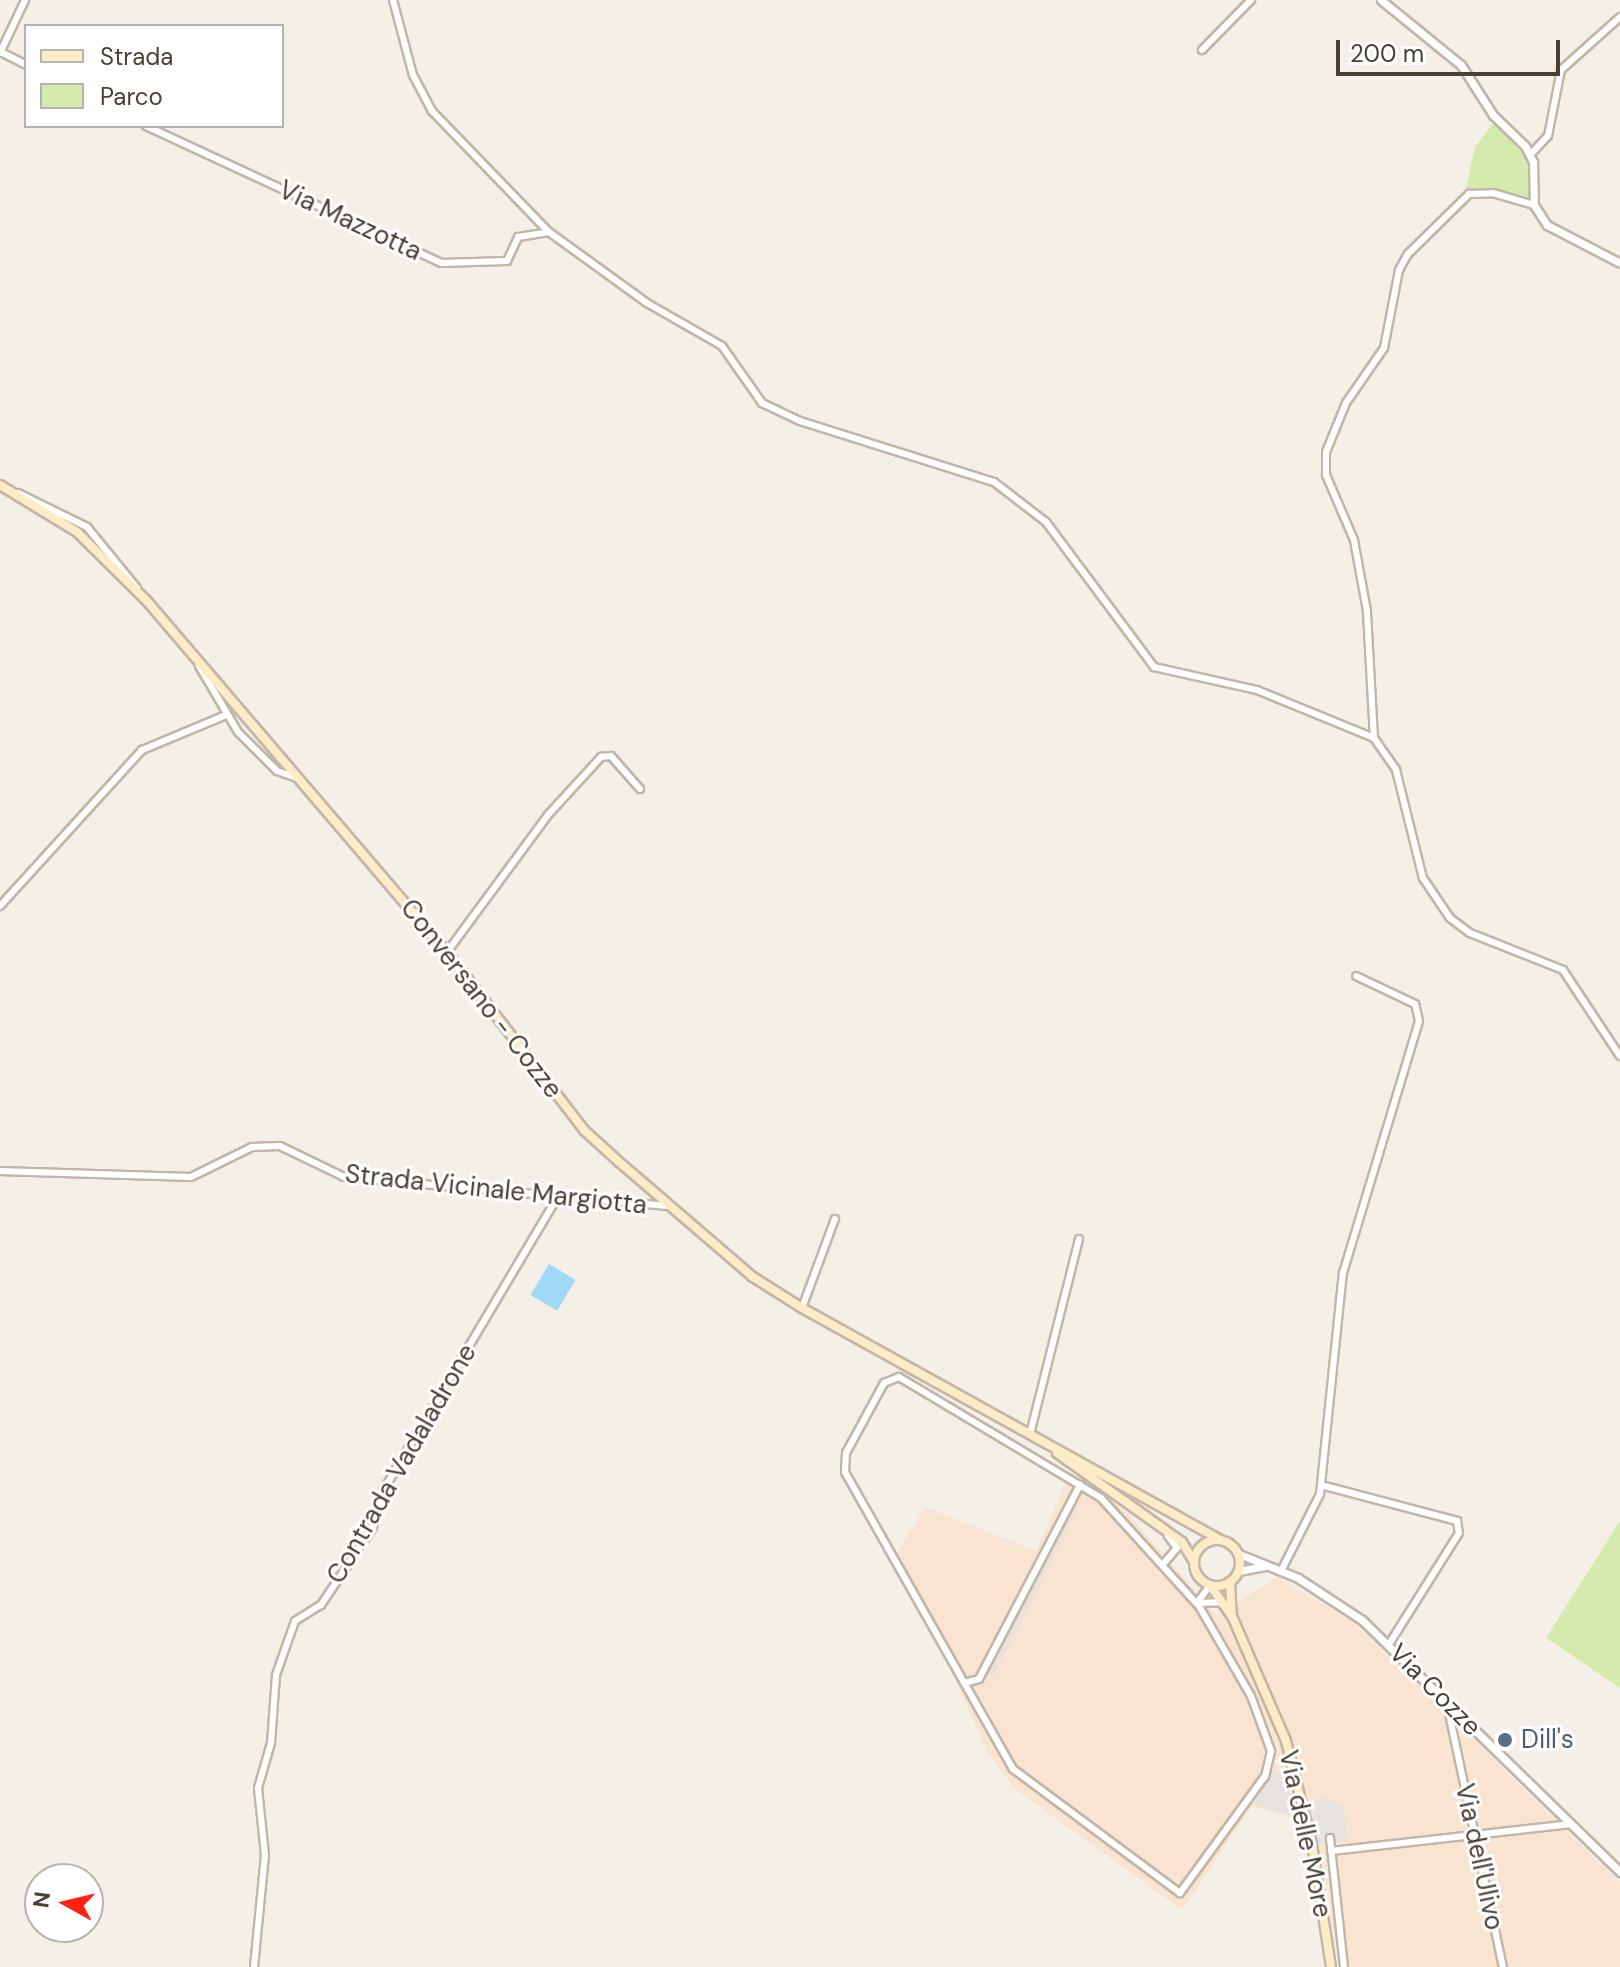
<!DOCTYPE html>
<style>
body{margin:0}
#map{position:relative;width:1620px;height:1967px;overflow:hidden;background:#f4efe7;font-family:"DM Sans",sans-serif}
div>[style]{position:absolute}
.commercial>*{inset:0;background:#f8e4d0}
.green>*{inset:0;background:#d5ebad}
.parking>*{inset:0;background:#e5e2df}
.water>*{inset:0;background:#9fd9f5;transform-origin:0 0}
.roads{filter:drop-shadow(2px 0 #c1b6a8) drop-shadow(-2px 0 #c1b6a8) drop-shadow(0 2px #c1b6a8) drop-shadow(0 -2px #c1b6a8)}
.minor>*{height:6px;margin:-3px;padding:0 3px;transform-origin:3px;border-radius:3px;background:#fff}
.tertiary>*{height:7px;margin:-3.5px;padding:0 3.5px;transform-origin:3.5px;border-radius:3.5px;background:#fff}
.secondary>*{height:8px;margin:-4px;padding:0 4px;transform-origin:4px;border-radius:4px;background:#ffecc6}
.secondary>.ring{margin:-4px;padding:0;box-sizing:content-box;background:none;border:8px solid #ffecc6;border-radius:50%}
.dots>*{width:22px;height:22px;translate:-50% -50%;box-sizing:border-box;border:4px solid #fff;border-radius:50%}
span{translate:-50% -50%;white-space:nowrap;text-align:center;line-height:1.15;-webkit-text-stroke:6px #fff;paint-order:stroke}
.street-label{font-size:26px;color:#483f35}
.service-label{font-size:26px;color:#4e5e75}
.left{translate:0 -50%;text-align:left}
.legend{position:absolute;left:24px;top:24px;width:260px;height:104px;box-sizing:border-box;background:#fff;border:2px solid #b6b2ae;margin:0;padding:10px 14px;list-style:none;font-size:24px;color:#483f35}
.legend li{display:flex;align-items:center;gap:16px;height:40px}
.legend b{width:40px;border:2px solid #b6b2ae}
.north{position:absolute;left:24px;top:1863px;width:80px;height:80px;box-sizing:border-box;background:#fff;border:2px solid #b6b2ae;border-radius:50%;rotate:278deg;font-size:22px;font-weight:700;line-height:32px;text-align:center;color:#483f35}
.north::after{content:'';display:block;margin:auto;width:28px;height:36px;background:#ff2213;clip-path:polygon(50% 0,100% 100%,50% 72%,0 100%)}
.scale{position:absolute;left:1336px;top:40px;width:224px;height:36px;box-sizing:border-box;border:4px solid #483f35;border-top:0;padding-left:10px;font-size:24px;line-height:28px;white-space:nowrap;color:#483f35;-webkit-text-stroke:6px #fff;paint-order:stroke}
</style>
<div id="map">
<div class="commercial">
<i style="clip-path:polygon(1078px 1474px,1128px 1514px,1217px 1616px,1277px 1577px,1354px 1623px,1620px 1883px,1620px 1967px,1339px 1967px,1322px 1859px,1297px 1819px,1252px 1806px,1182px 1910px,1015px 1789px,988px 1753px,898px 1552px,925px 1507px,1036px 1551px,1064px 1487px)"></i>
</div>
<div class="green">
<i style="clip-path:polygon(1495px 121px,1523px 151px,1531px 171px,1529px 198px,1494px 188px,1465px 193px,1475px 147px)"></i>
<i style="clip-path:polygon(1620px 1521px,1620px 1688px,1546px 1638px)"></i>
</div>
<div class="parking">
<i style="clip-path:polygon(1074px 1504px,1079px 1506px,992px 1678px,987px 1673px)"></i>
<i style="clip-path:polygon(1273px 1771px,1287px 1775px,1296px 1817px,1254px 1804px)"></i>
<i style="clip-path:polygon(1319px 1797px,1343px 1805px,1348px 1841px,1319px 1845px,1313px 1809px)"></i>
</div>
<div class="water">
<i style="left:549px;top:1264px;width:31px;height:36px;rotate:31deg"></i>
</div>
<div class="roads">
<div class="minor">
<i style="left:393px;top:0;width:78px;rotate:75.1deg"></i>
<i style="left:413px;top:75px;width:41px;rotate:62.2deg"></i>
<i style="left:432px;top:111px;width:168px;rotate:46deg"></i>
<i style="left:549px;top:232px;width:121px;rotate:35.9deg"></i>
<i style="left:647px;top:303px;width:86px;rotate:29.8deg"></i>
<i style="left:722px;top:346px;width:70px;rotate:54.9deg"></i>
<i style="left:762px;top:403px;width:42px;rotate:25.3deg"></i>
<i style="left:800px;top:421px;width:203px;rotate:17.5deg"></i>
<i style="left:994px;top:482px;width:66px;rotate:37.6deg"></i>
<i style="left:1046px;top:522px;width:181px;rotate:53.3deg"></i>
<i style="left:1154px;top:667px;width:106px;rotate:12.6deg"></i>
<i style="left:1257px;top:690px;width:126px;rotate:22.3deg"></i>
<i style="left:1374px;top:738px;width:39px;rotate:55deg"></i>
<i style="left:1396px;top:770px;width:111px;rotate:76deg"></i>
<i style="left:1423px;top:878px;width:48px;rotate:56deg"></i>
<i style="left:1450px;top:918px;width:25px;rotate:37deg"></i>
<i style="left:1470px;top:933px;width:100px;rotate:21.7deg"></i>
<i style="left:1563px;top:970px;width:103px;rotate:56.5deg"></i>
<i style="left:1202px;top:50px;width:70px;rotate:-45.6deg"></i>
<i style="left:1px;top:52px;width:28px;rotate:27deg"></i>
<i style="left:0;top:53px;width:59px;rotate:-64.7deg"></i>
<i style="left:146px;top:126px;width:325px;rotate:24.9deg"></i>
<i style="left:441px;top:263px;width:66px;rotate:-1.7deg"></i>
<i style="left:507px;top:261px;width:26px;rotate:-65deg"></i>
<i style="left:518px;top:237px;width:31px;rotate:-9deg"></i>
<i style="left:1530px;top:155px;width:26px;rotate:-47deg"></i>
<i style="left:1548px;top:136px;width:67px;rotate:-78.9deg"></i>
<i style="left:1561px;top:70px;width:79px;rotate:-41.9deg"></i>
<i style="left:18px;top:493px;width:77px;rotate:26.2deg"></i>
<i style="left:87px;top:527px;width:79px;rotate:50.7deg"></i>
<i style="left:199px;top:666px;width:77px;rotate:59.4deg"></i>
<i style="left:238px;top:732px;width:55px;rotate:45deg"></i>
<i style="left:277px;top:771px;width:24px;rotate:19deg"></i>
<i style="left:1374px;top:738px;width:127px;rotate:-93.2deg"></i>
<i style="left:1367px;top:611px;width:72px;rotate:-100.4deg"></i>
<i style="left:1354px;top:540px;width:71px;rotate:-113.3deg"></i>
<i style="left:1326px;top:475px;width:23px;rotate:-90deg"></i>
<i style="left:1326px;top:452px;width:53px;rotate:-67.8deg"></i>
<i style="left:1346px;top:403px;width:67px;rotate:-55.4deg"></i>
<i style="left:1384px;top:348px;width:79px;rotate:-79.1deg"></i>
<i style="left:1399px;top:270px;width:18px;rotate:-61deg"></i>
<i style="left:1408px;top:254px;width:86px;rotate:-44.5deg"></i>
<i style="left:1469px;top:194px;width:24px;rotate:-2deg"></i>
<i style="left:1493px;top:193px;width:43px;rotate:16.3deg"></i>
<i style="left:0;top:906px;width:211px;rotate:-47.7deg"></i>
<i style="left:142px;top:750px;width:91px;rotate:-22.6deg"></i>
<i style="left:447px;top:952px;width:170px;rotate:-53.6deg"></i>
<i style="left:548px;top:815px;width:79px;rotate:-47.6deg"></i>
<i style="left:601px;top:757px;width:10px;rotate:-6deg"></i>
<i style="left:611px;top:756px;width:44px;rotate:48.7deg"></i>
<i style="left:0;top:1171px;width:191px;rotate:1.8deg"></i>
<i style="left:191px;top:1177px;width:68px;rotate:-26.2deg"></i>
<i style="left:252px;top:1147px;width:28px;rotate:-2deg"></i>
<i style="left:280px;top:1146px;width:71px;rotate:25.8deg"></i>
<i style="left:344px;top:1177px;width:328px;rotate:5.1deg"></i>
<i style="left:802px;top:1308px;width:95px;rotate:-69.7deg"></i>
<i style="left:899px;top:1377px;width:235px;rotate:30.9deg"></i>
<i style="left:1101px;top:1498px;width:146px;rotate:47.8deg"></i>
<i style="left:1199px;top:1606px;width:104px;rotate:60deg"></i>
<i style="left:1251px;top:1696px;width:59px;rotate:70deg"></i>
<i style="left:1271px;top:1751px;width:26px;rotate:103deg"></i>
<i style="left:1265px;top:1776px;width:145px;rotate:126deg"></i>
<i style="left:1180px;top:1893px;width:208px;rotate:-143.4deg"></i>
<i style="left:1013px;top:1769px;width:341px;rotate:-119.5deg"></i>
<i style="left:845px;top:1472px;width:19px;rotate:-87deg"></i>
<i style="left:846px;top:1453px;width:80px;rotate:-61.5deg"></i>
<i style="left:884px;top:1383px;width:16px;rotate:-22deg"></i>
<i style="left:1030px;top:1434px;width:201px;rotate:-75.9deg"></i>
<i style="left:1321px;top:1485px;width:141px;rotate:14.8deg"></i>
<i style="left:1457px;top:1521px;width:12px;rotate:81deg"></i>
<i style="left:1459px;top:1533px;width:131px;rotate:122.2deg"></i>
<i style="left:1164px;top:1563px;width:20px;rotate:-49deg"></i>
<i style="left:1177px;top:1548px;width:15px;rotate:-127deg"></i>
<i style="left:1281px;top:1571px;width:86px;rotate:-63.1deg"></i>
<i style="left:1320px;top:1494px;width:222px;rotate:-84.1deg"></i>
<i style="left:1343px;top:1273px;width:263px;rotate:-73.2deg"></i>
<i style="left:1419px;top:1021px;width:17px;rotate:-103deg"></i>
<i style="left:1415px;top:1004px;width:65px;rotate:-154.6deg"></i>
<i style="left:1197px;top:1603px;width:24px;rotate:-2deg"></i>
<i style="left:1197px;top:1603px;width:22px;rotate:-54deg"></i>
<i style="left:968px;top:1682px;width:11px;rotate:-15deg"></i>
<i style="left:979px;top:1679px;width:219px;rotate:-62.5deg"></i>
<i style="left:1447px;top:1704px;width:269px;rotate:78deg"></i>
<i style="left:1330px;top:1838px;width:130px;rotate:83.8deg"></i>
<i style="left:1331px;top:1851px;width:242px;rotate:-6.4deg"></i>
<i style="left:254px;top:1967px;width:113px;rotate:-84.4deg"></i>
<i style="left:265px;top:1855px;width:67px;rotate:-96deg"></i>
<i style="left:258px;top:1788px;width:47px;rotate:-73.9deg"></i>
<i style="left:271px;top:1743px;width:68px;rotate:-85.8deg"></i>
<i style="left:276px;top:1675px;width:57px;rotate:-70.6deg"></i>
<i style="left:295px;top:1621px;width:31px;rotate:-32deg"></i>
<i style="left:321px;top:1605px;width:94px;rotate:-56.3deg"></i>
<i style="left:373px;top:1527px;width:37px;rotate:-74deg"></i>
<i style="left:383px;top:1491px;width:339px;rotate:-59.3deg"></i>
</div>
<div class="tertiary">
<i style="left:1381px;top:0;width:103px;rotate:39.1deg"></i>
<i style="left:1461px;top:65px;width:59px;rotate:57.4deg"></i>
<i style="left:1493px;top:115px;width:45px;rotate:44.1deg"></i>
<i style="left:1525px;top:146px;width:18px;rotate:63deg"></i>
<i style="left:1533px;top:162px;width:43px;rotate:88.7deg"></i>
<i style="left:1534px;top:205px;width:24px;rotate:57deg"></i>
<i style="left:1547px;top:225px;width:82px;rotate:27.5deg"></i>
<i style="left:1239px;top:1554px;width:64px;rotate:22.1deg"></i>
<i style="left:1298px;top:1578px;width:77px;rotate:33.3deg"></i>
<i style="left:1362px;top:1620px;width:361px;rotate:44.3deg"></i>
<i style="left:1239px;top:1571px;width:26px;rotate:-11deg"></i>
</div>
<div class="secondary">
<i style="left:0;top:485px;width:90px;rotate:31.4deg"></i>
<i style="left:77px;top:532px;width:97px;rotate:44.6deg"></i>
<i style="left:146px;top:600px;width:463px;rotate:49.5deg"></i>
<i style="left:447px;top:952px;width:225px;rotate:52.4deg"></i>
<i style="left:584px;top:1130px;width:46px;rotate:42.4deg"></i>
<i style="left:618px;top:1161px;width:178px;rotate:40.7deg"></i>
<i style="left:753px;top:1277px;width:58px;rotate:32.3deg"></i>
<i style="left:802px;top:1308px;width:477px;rotate:29deg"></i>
<i style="left:1057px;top:1453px;width:153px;rotate:35.5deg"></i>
<i style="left:1182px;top:1542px;width:23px;rotate:59deg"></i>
<i class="ring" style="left:1194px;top:1540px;width:38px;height:38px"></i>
<i style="left:1230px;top:1582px;width:33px;rotate:87deg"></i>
<i style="left:1210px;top:1585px;width:38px;rotate:55deg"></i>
<i style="left:1232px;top:1616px;width:136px;rotate:66.6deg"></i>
<i style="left:1286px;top:1741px;width:106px;rotate:75.8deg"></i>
<i style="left:1312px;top:1844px;width:124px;rotate:81.2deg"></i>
</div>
</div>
<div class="dots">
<i style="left:1505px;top:1740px;background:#5c6f8a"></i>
</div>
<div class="street-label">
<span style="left:350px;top:221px;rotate:25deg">Via Mazzotta</span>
<span style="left:481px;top:999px;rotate:52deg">Conversano - Cozze</span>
<span style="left:496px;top:1190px;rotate:6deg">Strada Vicinale Margiotta</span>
<span style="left:402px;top:1464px;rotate:-60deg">Contrada Vadaladrone</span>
<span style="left:1435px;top:1690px;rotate:45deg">Via Cozze</span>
<span style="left:1305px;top:1834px;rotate:78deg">Via delle More</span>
<span style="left:1479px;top:1857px;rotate:78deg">Via dell'Ulivo</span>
</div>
<div class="service-label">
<span class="left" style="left:1521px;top:1740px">Dill's</span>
</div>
<ul class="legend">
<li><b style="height:10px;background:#ffecc6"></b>Strada</li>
<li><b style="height:22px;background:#d5ebad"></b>Parco</li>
</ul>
<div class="north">N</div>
<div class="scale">200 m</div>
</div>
